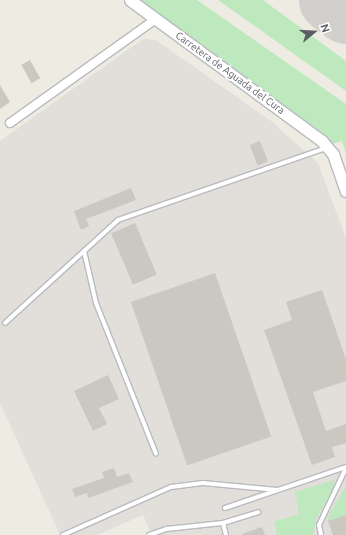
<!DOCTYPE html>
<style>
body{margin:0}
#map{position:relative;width:346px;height:535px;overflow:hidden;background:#eeece2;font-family:Ubuntu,sans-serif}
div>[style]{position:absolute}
.industrial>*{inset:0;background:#e2dfda}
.green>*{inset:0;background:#bee8bd}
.runway>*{height:63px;margin:-31.5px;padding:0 31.5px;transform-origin:31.5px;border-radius:31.5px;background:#d1d0cc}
.building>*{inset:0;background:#cbc8c1;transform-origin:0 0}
.roads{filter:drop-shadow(1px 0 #b8bbc0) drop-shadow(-1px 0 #b8bbc0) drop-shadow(0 1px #b8bbc0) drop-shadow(0 -1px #b8bbc0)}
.lane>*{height:4px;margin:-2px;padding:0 2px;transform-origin:2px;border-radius:2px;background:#fff}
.street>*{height:8px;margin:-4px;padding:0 4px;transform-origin:4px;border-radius:4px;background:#fff}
.secondary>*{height:11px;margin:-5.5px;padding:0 5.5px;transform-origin:5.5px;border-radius:5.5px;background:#fff}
span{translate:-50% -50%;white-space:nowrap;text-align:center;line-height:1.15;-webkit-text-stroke:4px #fff;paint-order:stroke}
.street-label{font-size:10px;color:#5b5f64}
.north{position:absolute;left:294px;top:12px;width:40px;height:40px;-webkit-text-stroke:3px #fff;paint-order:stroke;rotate:72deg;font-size:11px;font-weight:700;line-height:16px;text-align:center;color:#5b5f64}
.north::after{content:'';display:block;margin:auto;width:14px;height:18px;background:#5b5f64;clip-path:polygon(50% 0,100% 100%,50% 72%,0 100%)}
</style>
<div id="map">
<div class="industrial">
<i style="clip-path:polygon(143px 39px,156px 40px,271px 121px,318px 163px,346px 238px,346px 535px,152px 535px,143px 515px,97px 535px,60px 535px,0 403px,0 141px)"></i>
</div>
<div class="green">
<i style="clip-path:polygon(138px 0,197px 0,346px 104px,346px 154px,342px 141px,332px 144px,328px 137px)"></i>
<i style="clip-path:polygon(218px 0,263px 0,346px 61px,346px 91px)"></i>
<i style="clip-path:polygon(334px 480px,334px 487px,316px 519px,313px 535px,277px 535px,274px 522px,299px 514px,295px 492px)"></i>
<i style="clip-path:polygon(346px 486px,346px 515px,328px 521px,329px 515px)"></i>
</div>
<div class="runway">
<i style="left:330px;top:0;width:20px;rotate:37deg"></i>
</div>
<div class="building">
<i style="left:30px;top:60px;width:21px;height:10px;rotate:61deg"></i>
<i style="clip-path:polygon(0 85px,10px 102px,0 109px)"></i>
<i style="left:260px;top:141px;width:22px;height:11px;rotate:69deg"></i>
<i style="clip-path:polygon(131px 188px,136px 200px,86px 219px,89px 226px,81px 230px,74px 211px)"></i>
<i style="left:135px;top:223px;width:56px;height:26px;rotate:67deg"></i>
<i style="left:215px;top:273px;width:173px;height:89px;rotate:71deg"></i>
<i style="clip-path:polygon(322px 290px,346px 359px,346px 381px,313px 392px,326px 431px,346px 424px,346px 443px,332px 447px,335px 457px,312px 465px,264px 330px,292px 320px,286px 302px)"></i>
<i style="clip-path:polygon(108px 375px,119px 399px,99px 408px,107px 424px,93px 431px,74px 391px)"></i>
<i style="clip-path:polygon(114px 468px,117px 477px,129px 473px,133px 482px,88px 498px,87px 493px,75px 497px,72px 489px,104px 478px,102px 472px)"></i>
<i style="clip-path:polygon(346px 515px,346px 535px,333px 535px,328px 521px)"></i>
<i style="clip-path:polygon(262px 527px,265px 535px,242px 535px,242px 534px)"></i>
</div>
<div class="roads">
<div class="lane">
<i style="left:84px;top:251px;width:53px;rotate:77deg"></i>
<i style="left:96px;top:303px;width:162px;rotate:68.3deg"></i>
<i style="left:5px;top:323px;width:153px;rotate:-42.3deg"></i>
<i style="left:118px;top:220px;width:220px;rotate:-19.1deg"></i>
<i style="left:225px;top:508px;width:128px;rotate:-18.7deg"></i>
<i style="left:223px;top:523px;width:12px;rotate:76deg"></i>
<i style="left:63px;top:535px;width:118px;rotate:-24deg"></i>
<i style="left:171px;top:487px;width:32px;rotate:-7deg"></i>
<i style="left:203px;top:483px;width:75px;rotate:5.3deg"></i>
<i style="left:149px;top:535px;width:18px;rotate:-19deg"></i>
<i style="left:166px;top:529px;width:57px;rotate:-6deg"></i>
<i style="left:223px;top:523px;width:37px;rotate:-17deg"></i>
<i style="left:321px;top:535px;width:10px;rotate:-101deg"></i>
<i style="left:319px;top:525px;width:63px;rotate:-64.7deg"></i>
</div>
<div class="street">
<i style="left:10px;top:123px;width:179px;rotate:-35.5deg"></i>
</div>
<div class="secondary">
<i style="left:130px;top:0;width:238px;rotate:36.3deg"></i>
<i style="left:322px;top:141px;width:17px;rotate:50deg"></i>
<i style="left:333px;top:154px;width:39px;rotate:71deg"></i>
</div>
</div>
<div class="street-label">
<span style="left:230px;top:73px;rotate:36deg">Carretera de Aguada del Cura</span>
</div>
<div class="north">N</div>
</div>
